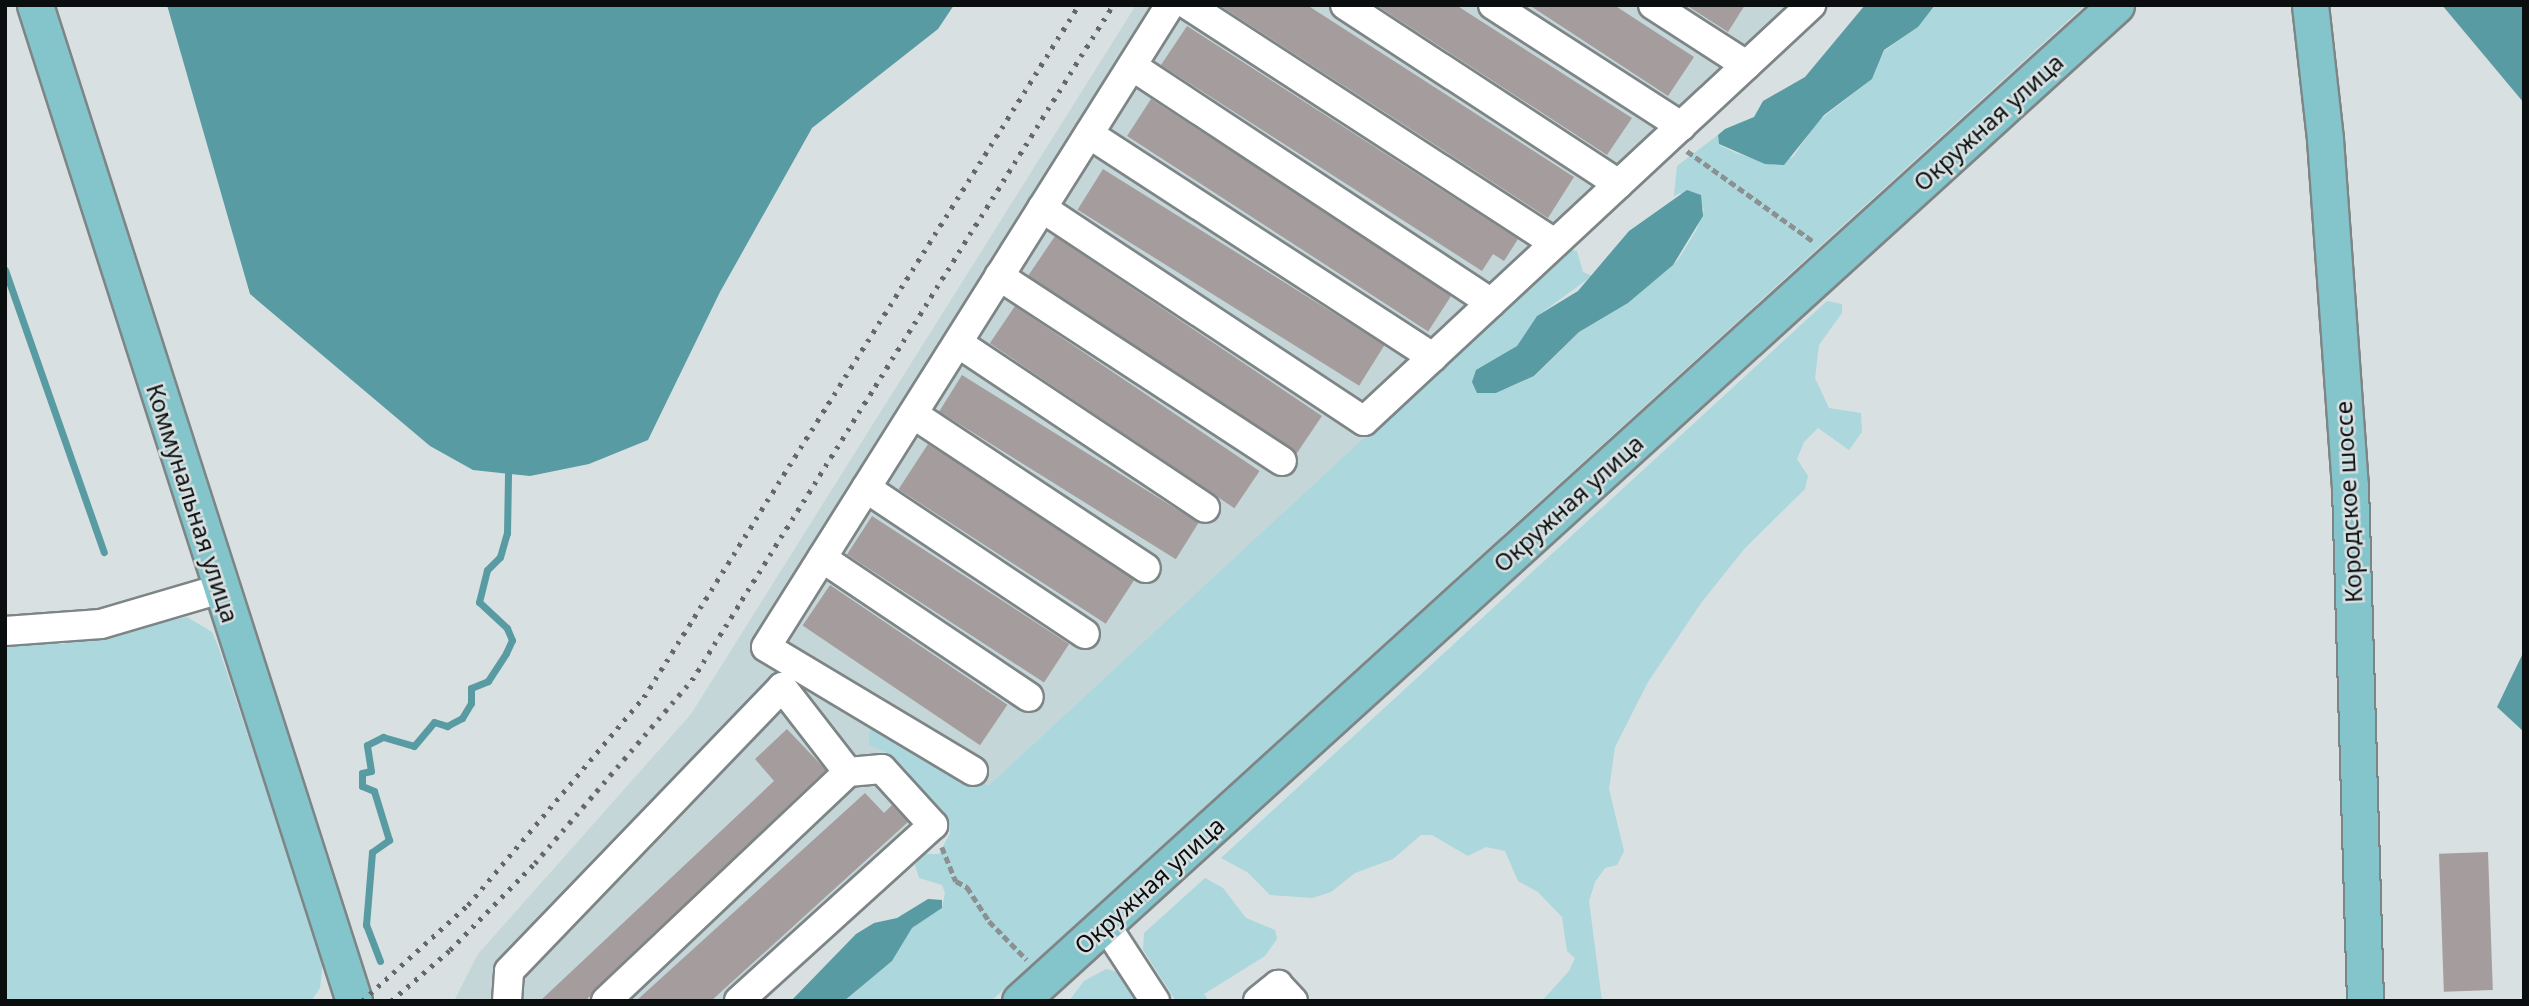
<!DOCTYPE html>
<meta charset="utf-8">
<style>
body{margin:0}
#map{position:relative;width:2529px;height:1006px;overflow:hidden;background:#d8e0e1;font-family:"Noto Sans",sans-serif}
div>[style]{position:absolute}
.built>*{inset:0;background:#c5d6d8}
.green>*{inset:0;background:#abd7dd}
.water>*{inset:0;background:#589ba3}
.stream>*{height:7px;margin:-3.5px;padding:0 3.5px;transform-origin:3.5px;border-radius:3.5px;background:#589ba3}
.building>*{inset:0;background:#a59d9d;transform-origin:0 0}
.path>*{height:4.5px;margin-top:-2.25px;transform-origin:0;background:repeating-linear-gradient(90deg,#8b9191 0 7px,transparent 0 10.5px)}
.roads{filter:drop-shadow(2px 0 #7e8586) drop-shadow(-2px 0 #7e8586) drop-shadow(0 2px #7e8586) drop-shadow(0 -2px #7e8586)}
.minor>*{height:28px;margin:-14px;padding:0 14px;transform-origin:14px;border-radius:14px;background:#fff}
.major>*{height:35px;margin:-17.5px;padding:0 17.5px;transform-origin:17.5px;border-radius:17.5px;background:#84c4cb}
.rail>*{height:5px;margin-top:-2.5px;transform-origin:0;background:repeating-linear-gradient(90deg,#626767 0 3.5px,transparent 0 10.5px)}
span{translate:-50% -50%;white-space:nowrap;text-align:center;line-height:1.15;-webkit-text-stroke:5px #d8e0e1;paint-order:stroke}
.street-label{font-size:24px;color:#0b0e0e}
.frame{position:absolute;inset:0;border:7px solid #0b0e0e;pointer-events:none}
</style>
<div id="map">
<div class="built">
<i style="clip-path:polygon(1136px 5px,1832px 5px,989px 785px,883px 751px,908px 771px,918px 789px,943px 810px,949px 823px,757px 1001px,454px 1001px,478px 954px,691px 714px)"></i>
</div>
<div class="green">
<i style="clip-path:polygon(1935px 5px,2085px 5px,991px 1001px,844px 1001px,892px 961px,912px 928px,942px 908px,945px 893px,942px 885px,919px 878px,915px 865px,924px 854px,939px 854px,950px 833px,949px 823px,943px 810px,918px 789px,908px 771px,889px 754px,869px 745px,869px 732px,874px 728px,974px 782px,989px 785px,1568px 249px,1577px 251px,1583px 272px,1592px 276px,1537px 316px,1517px 346px,1500px 357px,1496px 393px,1535px 376px,1579px 332px,1628px 303px,1678px 260px,1697px 229px,1704px 209px,1680px 193px,1674px 196px,1677px 166px,1718px 135px,1719px 145px,1736px 153px,1775px 165px,1793px 157px,1817px 122px,1872px 79px,1884px 51px,1918px 27px)"></i>
<i style="clip-path:polygon(1827px 301px,1842px 304px,1842px 313px,1819px 345px,1815px 378px,1829px 408px,1861px 413px,1862px 432px,1849px 450px,1818px 428px,1804px 442px,1797px 459px,1808px 476px,1805px 489px,1745px 548px,1701px 603px,1648px 682px,1615px 747px,1609px 789px,1624px 851px,1617px 865px,1605px 868px,1595px 882px,1589px 901px,1602px 1001px,1542px 1001px,1569px 971px,1575px 958px,1567px 951px,1562px 917px,1538px 892px,1518px 881px,1505px 851px,1486px 847px,1468px 856px,1432px 835px,1421px 835px,1393px 859px,1355px 873px,1331px 892px,1312px 898px,1270px 895px,1247px 872px,1221px 858px)"></i>
<i style="clip-path:polygon(187px 617px,212px 632px,218px 646px,323px 961px,320px 988px,311px 1001px,5px 1001px,5px 644px,63px 644px)"></i>
<i style="clip-path:polygon(1205px 878px,1223px 888px,1246px 918px,1275px 930px,1277px 939px,1265px 956px,1204px 994px,1208px 1000px,1176px 1001px,1143px 950px,1144px 933px)"></i>
<i style="clip-path:polygon(1106px 969px,1122px 973px,1142px 1001px,1069px 1001px,1084px 981px)"></i>
</div>
<div class="water">
<i style="clip-path:polygon(167px 5px,954px 5px,938px 29px,812px 128px,720px 292px,648px 440px,589px 464px,530px 476px,473px 470px,430px 446px,250px 294px)"></i>
<i style="clip-path:polygon(1865px 5px,1935px 5px,1918px 27px,1884px 50px,1872px 79px,1824px 115px,1784px 165px,1765px 164px,1719px 144px,1718px 135px,1725px 129px,1754px 117px,1763px 101px,1805px 77px)"></i>
<i style="clip-path:polygon(2442px 5px,2524px 5px,2524px 103px)"></i>
<i style="clip-path:polygon(1687px 190px,1701px 195px,1703px 216px,1673px 265px,1628px 303px,1579px 332px,1534px 376px,1496px 393px,1477px 393px,1472px 382px,1476px 370px,1517px 346px,1537px 316px,1578px 291px,1629px 231px)"></i>
<i style="clip-path:polygon(2524px 651px,2524px 732px,2497px 707px)"></i>
<i style="clip-path:polygon(928px 899px,942px 900px,942px 908px,912px 928px,892px 961px,844px 1001px,791px 1001px,856px 934px,874px 923px,897px 918px)"></i>
</div>
<div class="stream">
<i style="left:5px;top:270px;width:299px;rotate:70.7deg"></i>
<i style="left:380px;top:961px;width:39px;rotate:-111deg"></i>
<i style="left:366px;top:925px;width:73px;rotate:-85.3deg"></i>
<i style="left:372px;top:852px;width:21px;rotate:-35deg"></i>
<i style="left:389px;top:840px;width:51px;rotate:-107deg"></i>
<i style="left:374px;top:791px;width:13px;rotate:-157deg"></i>
<i style="left:362px;top:786px;width:13px;rotate:-90deg"></i>
<i style="left:362px;top:773px;width:9px;rotate:-13deg"></i>
<i style="left:371px;top:771px;width:26px;rotate:-99deg"></i>
<i style="left:367px;top:745px;width:18px;rotate:-27deg"></i>
<i style="left:383px;top:737px;width:32px;rotate:16deg"></i>
<i style="left:414px;top:746px;width:31px;rotate:-50deg"></i>
<i style="left:434px;top:722px;width:14px;rotate:17deg"></i>
<i style="left:447px;top:726px;width:17px;rotate:-28deg"></i>
<i style="left:462px;top:718px;width:17px;rotate:-59deg"></i>
<i style="left:471px;top:703px;width:15px;rotate:-90deg"></i>
<i style="left:471px;top:688px;width:18px;rotate:-22deg"></i>
<i style="left:488px;top:681px;width:33px;rotate:-57deg"></i>
<i style="left:506px;top:653px;width:14px;rotate:-65deg"></i>
<i style="left:512px;top:640px;width:13px;rotate:-113deg"></i>
<i style="left:507px;top:628px;width:38px;rotate:-137deg"></i>
<i style="left:479px;top:602px;width:33px;rotate:-76deg"></i>
<i style="left:487px;top:570px;width:18px;rotate:-45deg"></i>
<i style="left:500px;top:557px;width:25px;rotate:-74deg"></i>
<i style="left:507px;top:533px;width:59px;rotate:-89deg"></i>
</div>
<div class="building">
<i style="clip-path:polygon(1219px 5px,1307px 5px,1574px 177px,1548px 218px)"></i>
<i style="clip-path:polygon(1376px 5px,1456px 5px,1632px 118px,1607px 155px)"></i>
<i style="clip-path:polygon(1529px 5px,1614px 5px,1694px 57px,1668px 96px)"></i>
<i style="clip-path:polygon(1686px 5px,1745px 5px,1728px 32px)"></i>
<i style="clip-path:polygon(1187px 26px,1518px 239px,1504px 261px,1493px 254px,1482px 271px,1161px 65px)"></i>
<i style="left:1151px;top:99px;width:359px;height:44px;rotate:33deg"></i>
<i style="left:1103px;top:169px;width:332px;height:48px;rotate:32deg"></i>
<i style="left:1055px;top:236px;width:322px;height:48px;rotate:34deg"></i>
<i style="left:1015px;top:306px;width:295px;height:45px;rotate:34deg"></i>
<i style="left:962px;top:375px;width:279px;height:43px;rotate:32deg"></i>
<i style="left:928px;top:444px;width:247px;height:54px;rotate:33deg"></i>
<i style="left:872px;top:516px;width:235px;height:46px;rotate:33deg"></i>
<i style="left:830px;top:585px;width:214px;height:49px;rotate:34deg"></i>
<i style="clip-path:polygon(787px 729px,826px 770px,585px 1001px,540px 1001px,774px 781px,755px 759px)"></i>
<i style="clip-path:polygon(865px 793px,884px 813px,892px 805px,908px 822px,711px 1001px,636px 1001px)"></i>
<i style="left:2488px;top:852px;width:138px;height:49px;rotate:88deg"></i>
</div>
<div class="path">
<i style="left:1687px;top:151px;width:156px;rotate:35.6deg"></i>
<i style="left:942px;top:847px;width:37px;rotate:68deg"></i>
<i style="left:956px;top:881px;width:13px;rotate:29deg"></i>
<i style="left:967px;top:887px;width:40px;rotate:57.1deg"></i>
<i style="left:989px;top:921px;width:54px;rotate:45.7deg"></i>
</div>
<div class="roads">
<div class="minor">
<i style="left:1188px;top:5px;width:437px;rotate:33deg"></i>
<i style="left:1345px;top:5px;width:327px;rotate:33.2deg"></i>
<i style="left:1493px;top:5px;width:224px;rotate:32.8deg"></i>
<i style="left:1653px;top:5px;width:111px;rotate:32.8deg"></i>
<i style="left:1132px;top:66px;width:430px;rotate:33.4deg"></i>
<i style="left:1089px;top:134px;width:410px;rotate:33deg"></i>
<i style="left:1042px;top:208px;width:386px;rotate:33.5deg"></i>
<i style="left:1364px;top:421px;width:611px;rotate:-42.94deg"></i>
<i style="left:999px;top:276px;width:338px;rotate:33.2deg"></i>
<i style="left:958px;top:343px;width:297px;rotate:33.7deg"></i>
<i style="left:913px;top:414px;width:279px;rotate:33.5deg"></i>
<i style="left:866px;top:488px;width:263px;rotate:33.7deg"></i>
<i style="left:822px;top:558px;width:249px;rotate:33.9deg"></i>
<i style="left:5px;top:631px;width:96px;rotate:-4.2deg"></i>
<i style="left:101px;top:624px;width:124px;rotate:-16.4deg"></i>
<i style="left:973px;top:771px;width:241px;rotate:-149.1deg"></i>
<i style="left:766px;top:647px;width:759px;rotate:-57.82deg"></i>
<i style="left:1105px;top:924px;width:92px;rotate:57deg"></i>
<i style="left:507px;top:1001px;width:30px;rotate:-86deg"></i>
<i style="left:509px;top:971px;width:394px;rotate:-46.1deg"></i>
<i style="left:782px;top:687px;width:108px;rotate:52.2deg"></i>
<i style="left:848px;top:772px;width:34px;rotate:-5deg"></i>
<i style="left:882px;top:769px;width:76px;rotate:47.7deg"></i>
<i style="left:933px;top:825px;width:262px;rotate:137.8deg"></i>
<i style="left:606px;top:1001px;width:333px;rotate:-43.4deg"></i>
<i style="left:1258px;top:1001px;width:26px;rotate:-39deg"></i>
<i style="left:1278px;top:985px;width:22px;rotate:47deg"></i>
</div>
<div class="major">
<i style="left:35px;top:5px;width:1046px;rotate:72.24deg"></i>
<i style="left:2310px;top:5px;width:135px;rotate:83.6deg"></i>
<i style="left:2325px;top:139px;width:348px;rotate:85.9deg"></i>
<i style="left:2350px;top:486px;width:515px;rotate:88.33deg"></i>
<i style="left:1020px;top:1001px;width:1481px;rotate:-42.26deg"></i>
</div>
</div>
<div class="rail">
<i style="left:362px;top:1001px;width:143px;rotate:-42.2deg"></i>
<i style="left:468px;top:905px;width:272px;rotate:-49.8deg"></i>
<i style="left:644px;top:697px;width:817px;rotate:-57.85deg"></i>
<i style="left:391px;top:1001px;width:78px;rotate:-40.8deg"></i>
<i style="left:450px;top:950px;width:122px;rotate:-45.7deg"></i>
<i style="left:535px;top:863px;width:241px;rotate:-49.4deg"></i>
<i style="left:692px;top:680px;width:796px;rotate:-58.05deg"></i>
</div>
<div class="street-label">
<span style="left:1988px;top:122px;rotate:-42deg">Окружная улица</span>
<span style="left:2348px;top:502px;rotate:-93deg">Кородское шоссе</span>
<span style="left:193px;top:503px;rotate:72deg">Коммунальная улица</span>
<span style="left:1568px;top:503px;rotate:-42deg">Окружная улица</span>
<span style="left:1149px;top:885px;rotate:-42deg">Окружная улица</span>
</div>
<div class="frame"></div>
</div>
